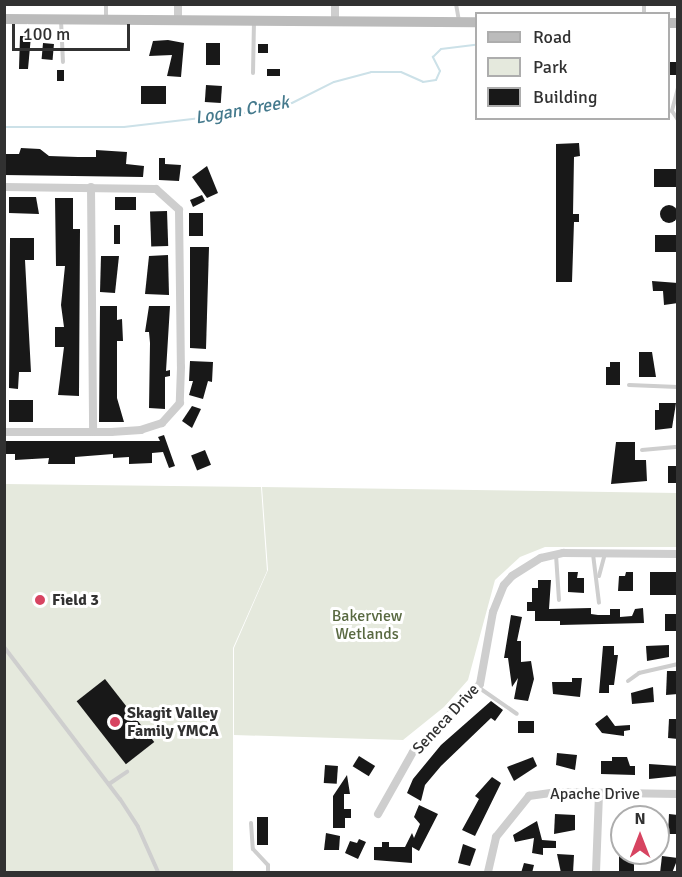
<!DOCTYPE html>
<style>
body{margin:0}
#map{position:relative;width:682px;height:877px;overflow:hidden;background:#fff;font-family:Signika,sans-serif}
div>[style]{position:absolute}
.green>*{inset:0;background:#e5e9dd}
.stream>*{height:2px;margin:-1px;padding:0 1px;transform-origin:1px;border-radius:1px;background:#cce1e8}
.building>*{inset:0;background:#181818;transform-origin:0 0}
.round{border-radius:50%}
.service>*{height:4px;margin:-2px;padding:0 2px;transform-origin:2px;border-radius:2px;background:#cecece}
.minor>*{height:8px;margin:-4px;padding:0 4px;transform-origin:4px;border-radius:4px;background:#cecece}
.secondary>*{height:10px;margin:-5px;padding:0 5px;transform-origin:5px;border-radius:5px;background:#bbb}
.dots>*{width:16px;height:16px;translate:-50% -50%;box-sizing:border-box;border:3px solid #fff;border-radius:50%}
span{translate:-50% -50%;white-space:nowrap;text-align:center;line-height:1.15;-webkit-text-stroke:6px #fff;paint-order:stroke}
.poi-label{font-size:16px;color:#313131;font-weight:700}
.left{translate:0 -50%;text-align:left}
.park-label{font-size:16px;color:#596941}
.street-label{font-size:16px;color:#313131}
.water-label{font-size:18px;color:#457a8d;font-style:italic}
.frame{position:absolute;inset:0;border:6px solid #313131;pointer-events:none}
.legend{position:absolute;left:475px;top:12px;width:195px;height:108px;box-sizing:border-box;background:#fff;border:2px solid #adadad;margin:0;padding:8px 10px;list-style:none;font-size:18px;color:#313131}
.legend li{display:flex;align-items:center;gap:12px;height:30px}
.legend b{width:30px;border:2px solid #adadad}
.north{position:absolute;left:610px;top:805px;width:60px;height:60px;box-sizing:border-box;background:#fff;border:2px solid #adadad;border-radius:50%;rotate:0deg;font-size:16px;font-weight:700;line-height:24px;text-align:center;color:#313131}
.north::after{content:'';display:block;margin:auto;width:21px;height:27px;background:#d74461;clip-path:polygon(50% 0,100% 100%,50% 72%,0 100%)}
.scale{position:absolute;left:12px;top:24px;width:118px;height:27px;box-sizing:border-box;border:3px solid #313131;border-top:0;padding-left:8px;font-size:18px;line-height:21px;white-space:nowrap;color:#313131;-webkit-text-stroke:4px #fff;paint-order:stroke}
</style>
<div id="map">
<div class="green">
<i style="clip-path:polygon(5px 484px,261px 487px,267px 571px,233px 648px,233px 872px,5px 872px)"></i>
<i style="clip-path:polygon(262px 487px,677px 493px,677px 547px,545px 547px,520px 557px,495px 580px,468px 680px,444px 707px,403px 740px,234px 735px,234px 648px,268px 570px)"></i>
</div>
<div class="stream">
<i style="left:4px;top:127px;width:120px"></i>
<i style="left:124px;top:127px;width:129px;rotate:-6.7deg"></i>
<i style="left:252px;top:112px;width:41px;rotate:-12.7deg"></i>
<i style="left:292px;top:103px;width:47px;rotate:-26.6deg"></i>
<i style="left:334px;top:82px;width:38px;rotate:-15deg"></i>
<i style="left:371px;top:72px;width:30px"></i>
<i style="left:401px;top:72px;width:24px;rotate:24deg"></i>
<i style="left:423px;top:82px;width:13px;rotate:-9deg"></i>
<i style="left:436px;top:80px;width:10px;rotate:-66deg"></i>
<i style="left:440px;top:71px;width:16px;rotate:-117deg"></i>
<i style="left:433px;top:57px;width:11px;rotate:-45deg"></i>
<i style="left:441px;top:49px;width:35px;rotate:-7deg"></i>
</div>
<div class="building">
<i style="clip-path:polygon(20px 36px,31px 36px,28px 69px,19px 69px)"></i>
<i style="clip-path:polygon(168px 40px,184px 43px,181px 77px,167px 76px,172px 55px,149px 56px,153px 41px)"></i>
<i style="left:43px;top:43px;width:11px;height:16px;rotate:5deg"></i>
<i style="left:206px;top:43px;width:14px;height:22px"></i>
<i style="left:258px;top:44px;width:10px;height:9px"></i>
<i style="left:669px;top:62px;width:9px;height:13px"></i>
<i style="left:267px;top:69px;width:13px;height:7px"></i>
<i style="left:57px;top:70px;width:7px;height:11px"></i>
<i style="left:206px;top:85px;width:16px;height:17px;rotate:4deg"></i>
<i style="left:141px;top:86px;width:25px;height:18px"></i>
<i style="clip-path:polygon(579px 143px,580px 156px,574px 157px,573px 214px,579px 214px,579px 222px,574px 222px,572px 282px,556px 282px,556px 144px)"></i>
<i style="clip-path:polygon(21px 148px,40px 149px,49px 156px,78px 157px,96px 157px,96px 150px,127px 152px,126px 164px,144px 166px,143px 177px,4px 175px,4px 154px,19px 154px)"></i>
<i style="clip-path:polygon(159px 158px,165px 158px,165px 164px,181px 165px,179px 181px,159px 180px)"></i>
<i style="clip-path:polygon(207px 166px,218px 193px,207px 198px,192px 177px)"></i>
<i style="left:678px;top:169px;width:18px;height:24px;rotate:90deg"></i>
<i style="clip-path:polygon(202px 195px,205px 201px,193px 207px,190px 200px)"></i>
<i style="clip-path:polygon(9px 197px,36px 197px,39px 214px,9px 213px)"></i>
<i style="left:115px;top:197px;width:21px;height:13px"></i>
<i style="clip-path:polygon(55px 198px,73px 198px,73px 229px,80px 229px,79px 396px,58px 395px,64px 347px,55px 347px,55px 327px,64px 327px,61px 305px,65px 266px,56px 266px)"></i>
<i class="round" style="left:660px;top:205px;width:18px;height:18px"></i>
<i style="left:167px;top:211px;width:35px;height:17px;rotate:88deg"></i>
<i style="left:203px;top:213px;width:23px;height:14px;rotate:90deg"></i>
<i style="left:114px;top:225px;width:6px;height:19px"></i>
<i style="left:655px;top:235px;width:23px;height:17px"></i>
<i style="clip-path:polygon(10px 238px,34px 238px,34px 260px,25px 260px,31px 372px,19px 372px,18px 389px,9px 388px)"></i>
<i style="clip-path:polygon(190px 247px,209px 247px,206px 349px,190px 348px)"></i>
<i style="clip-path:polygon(168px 255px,169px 295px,145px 294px,149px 256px)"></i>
<i style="clip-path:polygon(101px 256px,119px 256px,115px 293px,100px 292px)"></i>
<i style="clip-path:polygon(652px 281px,678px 283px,678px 303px,664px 305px,663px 291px,653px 291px)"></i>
<i style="clip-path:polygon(100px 306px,117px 306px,117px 320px,122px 319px,123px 341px,117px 341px,117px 398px,124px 422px,99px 422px)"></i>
<i style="clip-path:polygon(149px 306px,170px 306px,166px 371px,170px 370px,170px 376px,165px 377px,165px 409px,149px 408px,150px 343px,149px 332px,145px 332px)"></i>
<i style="clip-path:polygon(639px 352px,652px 352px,656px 377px,639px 377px)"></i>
<i style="clip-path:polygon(190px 361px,213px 362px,212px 382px,208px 381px,203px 399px,189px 395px,193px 381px,189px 381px)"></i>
<i style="clip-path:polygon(610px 362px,620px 362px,620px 385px,606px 385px,606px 367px,610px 367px)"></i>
<i style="left:9px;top:400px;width:24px;height:22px"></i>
<i style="clip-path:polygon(659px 403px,676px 403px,672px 428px,655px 430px,655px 410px,659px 410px)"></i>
<i style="clip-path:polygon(192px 406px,201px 409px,192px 428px,182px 421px)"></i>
<i style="clip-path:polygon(164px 435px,175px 466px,169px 468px,163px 452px,152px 453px,152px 463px,129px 464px,129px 457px,113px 458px,113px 454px,75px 457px,75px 464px,48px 464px,49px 458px,15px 460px,15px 454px,4px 454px,4px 441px,160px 441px,158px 437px)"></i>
<i style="clip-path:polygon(616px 442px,635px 442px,635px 460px,646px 460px,647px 481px,611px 484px)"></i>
<i style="left:205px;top:450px;width:16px;height:15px;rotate:68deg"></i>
<i style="left:668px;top:466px;width:10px;height:17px"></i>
<i style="clip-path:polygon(568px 572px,578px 572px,577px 578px,584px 578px,584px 593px,568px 592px)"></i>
<i style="clip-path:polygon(626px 572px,633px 572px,633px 591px,618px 591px,619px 576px,625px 576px)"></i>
<i style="left:650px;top:572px;width:28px;height:23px"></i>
<i style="clip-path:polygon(538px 580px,551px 580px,549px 609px,591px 608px,591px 614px,598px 615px,610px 615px,610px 609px,620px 609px,620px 617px,632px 616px,635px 609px,643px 608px,644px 623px,560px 625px,560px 621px,535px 621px,535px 611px,527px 611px,527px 602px,532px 602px,532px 588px,538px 588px)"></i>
<i style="left:665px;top:614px;width:13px;height:17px"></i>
<i style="clip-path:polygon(511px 615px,522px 617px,517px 641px,521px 641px,521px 662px,531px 661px,534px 679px,528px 701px,514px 699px,518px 678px,512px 687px,508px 658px,504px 658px)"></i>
<i style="clip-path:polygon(669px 645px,669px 657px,647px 661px,646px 646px)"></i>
<i style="clip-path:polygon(603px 646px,614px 646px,614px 655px,618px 655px,614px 685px,609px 685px,609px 693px,599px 693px)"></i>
<i style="clip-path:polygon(667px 671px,676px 671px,678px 694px,666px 695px)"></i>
<i style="clip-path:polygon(572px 678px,582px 678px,580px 697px,553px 694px,552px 682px,572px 682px)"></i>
<i style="left:105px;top:679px;width:80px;height:36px;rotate:52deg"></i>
<i style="clip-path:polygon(653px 687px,654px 702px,632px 704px,631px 693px)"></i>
<i style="clip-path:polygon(491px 701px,503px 710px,495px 721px,491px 718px,441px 766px,425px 785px,421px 801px,407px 793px,413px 779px,441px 745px)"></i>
<i style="clip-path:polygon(607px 715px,615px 726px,630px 725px,630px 730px,624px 731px,624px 736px,602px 733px,595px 724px)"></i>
<i style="clip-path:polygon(669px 719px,678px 719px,678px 739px,668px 738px)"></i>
<i style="left:518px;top:721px;width:16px;height:12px"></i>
<i style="clip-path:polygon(557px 753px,577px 755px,575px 770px,556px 765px)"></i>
<i style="left:359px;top:756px;width:19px;height:12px;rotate:32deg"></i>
<i style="clip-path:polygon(533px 757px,537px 766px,514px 781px,507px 767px)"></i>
<i style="clip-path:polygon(612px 757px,627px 757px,630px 766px,635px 766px,635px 775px,601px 774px,601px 761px,612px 761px)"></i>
<i style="clip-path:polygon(649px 764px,678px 766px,678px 776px,649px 779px)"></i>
<i style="left:325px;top:765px;width:13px;height:18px;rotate:4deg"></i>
<i style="clip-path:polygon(347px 775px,350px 794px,344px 794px,344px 809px,351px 809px,351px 818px,345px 818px,345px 828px,333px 828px,333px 796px)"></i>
<i style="clip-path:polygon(492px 777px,501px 783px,475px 836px,462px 830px,479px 799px,475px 796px)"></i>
<i style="clip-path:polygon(419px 805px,438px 814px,419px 851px,412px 847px,412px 863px,374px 860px,374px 847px,382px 847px,382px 842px,389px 842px,389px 847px,405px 847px,412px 833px,414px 838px,420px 824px,414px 817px)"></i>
<i style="clip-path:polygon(555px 814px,575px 815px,575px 830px,554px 834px)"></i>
<i style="clip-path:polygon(669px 814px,678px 815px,678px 834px,668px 834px)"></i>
<i style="left:257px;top:817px;width:11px;height:28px"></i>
<i style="clip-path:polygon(537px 821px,542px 840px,556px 841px,556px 848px,543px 848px,543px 855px,532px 853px,534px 838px,515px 842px,513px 835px)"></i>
<i style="clip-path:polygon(326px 833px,340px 836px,339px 850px,324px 850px)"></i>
<i style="clip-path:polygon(359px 839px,366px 842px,358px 859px,345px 853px,350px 841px,357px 843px)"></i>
<i style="clip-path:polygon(463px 844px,476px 849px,470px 866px,458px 863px)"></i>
<i style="left:619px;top:853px;width:15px;height:20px"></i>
<i style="clip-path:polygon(557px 854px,574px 855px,573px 873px,561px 873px)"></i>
<i style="clip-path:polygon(662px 856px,678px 858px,672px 873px,660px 873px)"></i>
<i style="clip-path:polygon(524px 863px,534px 865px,532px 873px,521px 873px)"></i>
</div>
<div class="service">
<i style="left:456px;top:4px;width:17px;rotate:80deg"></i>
<i style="left:644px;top:4px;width:10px;rotate:90deg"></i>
<i style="left:106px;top:18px;width:14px;rotate:-90deg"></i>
<i style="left:61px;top:20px;width:42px;rotate:87.3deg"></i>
<i style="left:253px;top:73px;width:52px;rotate:-88.9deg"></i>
<i style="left:678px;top:88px;width:24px;rotate:105deg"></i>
<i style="left:672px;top:111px;width:11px;rotate:56deg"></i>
<i style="left:629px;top:385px;width:49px;rotate:2.3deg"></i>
<i style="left:642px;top:450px;width:36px;rotate:-5deg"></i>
<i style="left:593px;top:554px;width:49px;rotate:83deg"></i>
<i style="left:556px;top:555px;width:45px;rotate:86.2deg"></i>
<i style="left:599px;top:576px;width:24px;rotate:-75deg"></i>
<i style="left:4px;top:647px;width:191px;rotate:52.7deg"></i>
<i style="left:120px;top:799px;width:33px;rotate:57deg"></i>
<i style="left:138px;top:827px;width:49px;rotate:66deg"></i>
<i style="left:628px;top:681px;width:14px;rotate:-36deg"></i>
<i style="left:639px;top:673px;width:40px;rotate:-13deg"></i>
<i style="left:478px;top:687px;width:47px;rotate:34.7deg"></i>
<i style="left:109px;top:784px;width:22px;rotate:-34deg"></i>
<i style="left:251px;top:823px;width:26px;rotate:86deg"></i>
<i style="left:253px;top:849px;width:22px;rotate:47deg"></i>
<i style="left:268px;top:865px;width:7px;rotate:90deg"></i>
</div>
<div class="minor">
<i style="left:178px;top:4px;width:16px;rotate:90deg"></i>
<i style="left:335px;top:22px;width:18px;rotate:-90deg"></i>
<i style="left:4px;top:187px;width:152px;rotate:0.8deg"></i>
<i style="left:156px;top:189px;width:31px;rotate:42deg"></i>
<i style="left:179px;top:210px;width:157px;rotate:89.3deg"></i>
<i style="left:181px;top:367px;width:36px;rotate:92deg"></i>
<i style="left:180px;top:403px;width:27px;rotate:132deg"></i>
<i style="left:162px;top:423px;width:22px;rotate:162deg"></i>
<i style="left:141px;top:430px;width:30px;rotate:176deg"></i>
<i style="left:111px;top:432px;width:107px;rotate:180deg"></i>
<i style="left:91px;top:187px;width:245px;rotate:89.5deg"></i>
<i style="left:378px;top:814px;width:71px;rotate:-60.6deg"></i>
<i style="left:413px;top:752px;width:95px;rotate:-45.4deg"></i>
<i style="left:480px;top:684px;width:73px;rotate:-79.8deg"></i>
<i style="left:493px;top:612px;width:29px;rotate:-68deg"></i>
<i style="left:504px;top:585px;width:12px;rotate:-48deg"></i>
<i style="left:512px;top:576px;width:34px;rotate:-32deg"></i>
<i style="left:541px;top:558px;width:23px;rotate:-13deg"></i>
<i style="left:563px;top:553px;width:115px;rotate:0.5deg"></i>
<i style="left:488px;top:872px;width:36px;rotate:-77deg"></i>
<i style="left:496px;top:837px;width:53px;rotate:-51.2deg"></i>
<i style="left:529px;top:796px;width:27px;rotate:-8deg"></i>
<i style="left:556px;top:792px;width:122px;rotate:0.9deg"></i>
<i style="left:596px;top:872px;width:78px;rotate:-87.8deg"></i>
</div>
<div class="secondary">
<i style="left:4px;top:19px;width:472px;rotate:0.4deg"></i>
<i style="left:668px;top:23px;width:10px"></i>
</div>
<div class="dots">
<i style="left:40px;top:600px;background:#d74461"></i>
<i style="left:115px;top:722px;background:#d74461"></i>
</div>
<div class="poi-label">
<span class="left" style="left:52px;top:600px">Field 3</span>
<span class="left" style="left:127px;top:722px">Skagit Valley<br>Family YMCA</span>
</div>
<div class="park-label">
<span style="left:367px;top:625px">Bakerview<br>Wetlands</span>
</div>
<div class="street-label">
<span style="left:446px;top:719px;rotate:-47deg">Seneca Drive</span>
<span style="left:595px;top:794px">Apache Drive</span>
</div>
<div class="water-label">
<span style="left:242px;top:110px;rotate:-10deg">Logan Creek</span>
</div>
<div class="frame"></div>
<ul class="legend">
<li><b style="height:8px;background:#bbb"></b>Road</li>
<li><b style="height:16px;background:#e5e9dd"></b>Park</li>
<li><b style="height:16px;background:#181818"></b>Building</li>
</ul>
<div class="north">N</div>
<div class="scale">100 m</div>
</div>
